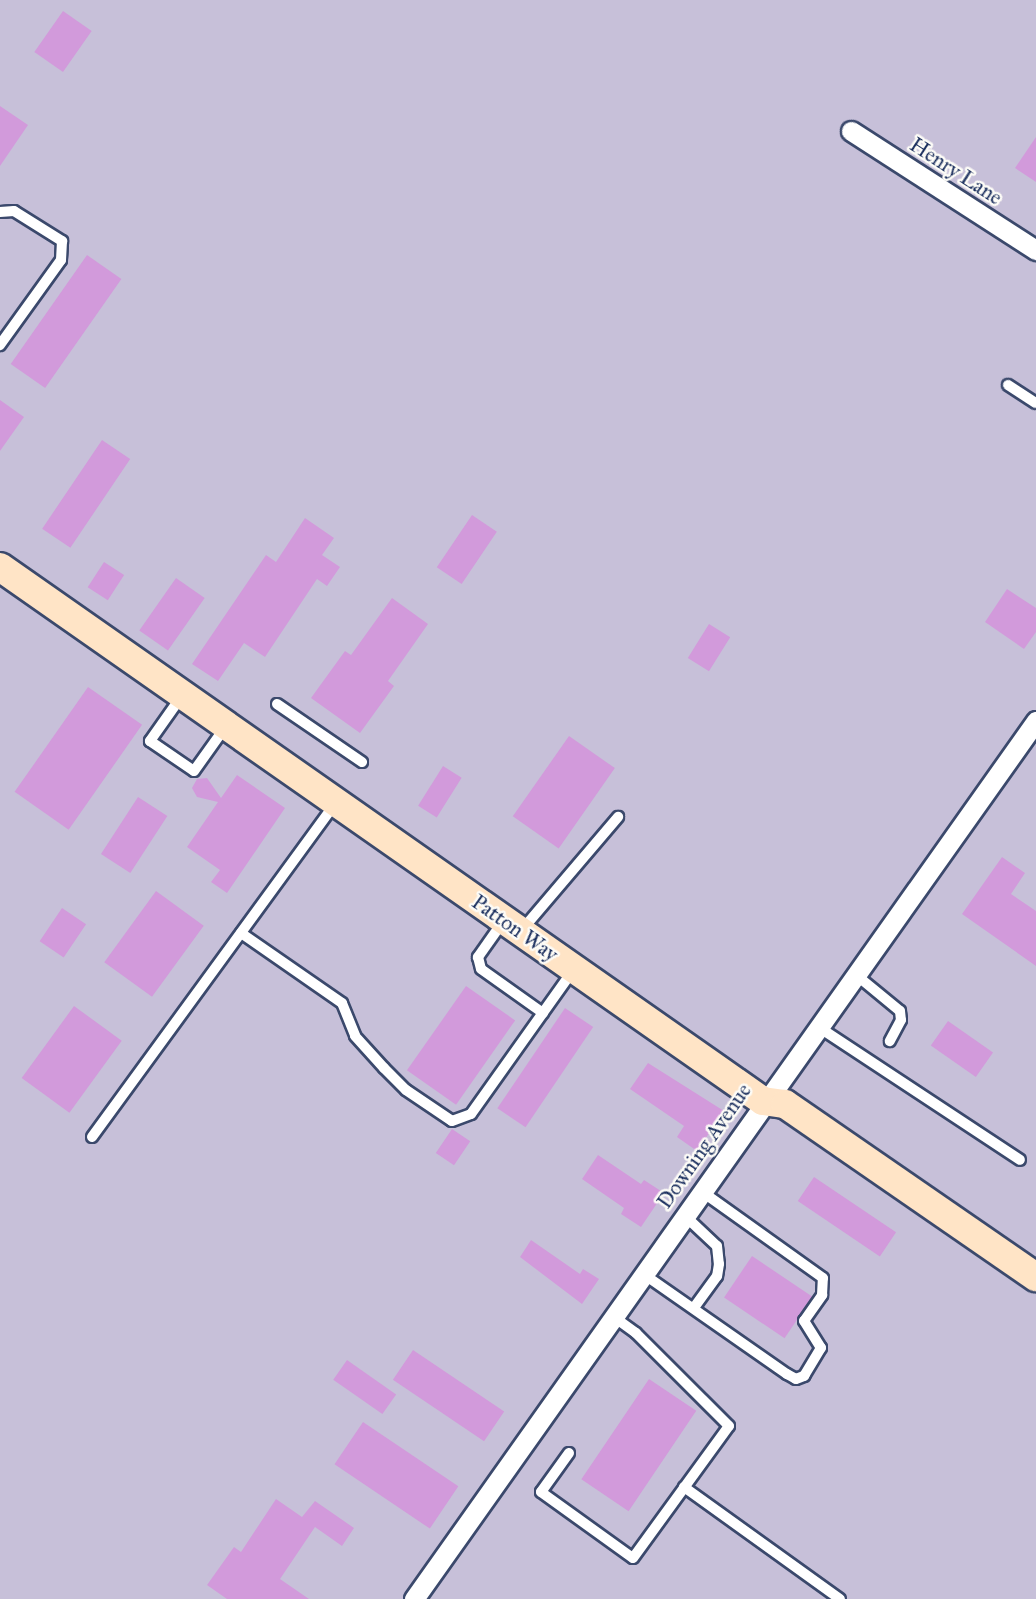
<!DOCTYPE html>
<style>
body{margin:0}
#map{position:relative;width:1036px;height:1599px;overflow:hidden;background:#f0dcbb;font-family:"IM FELL Great Primer",serif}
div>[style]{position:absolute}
.industrial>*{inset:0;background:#c7c0d9;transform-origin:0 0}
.building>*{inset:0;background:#d29adb;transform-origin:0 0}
.roads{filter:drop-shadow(2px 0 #3b496c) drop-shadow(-2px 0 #3b496c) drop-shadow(0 2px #3b496c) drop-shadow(0 -2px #3b496c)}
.lane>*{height:10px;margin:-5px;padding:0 5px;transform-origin:5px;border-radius:5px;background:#fff}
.street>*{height:19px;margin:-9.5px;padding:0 9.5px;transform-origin:9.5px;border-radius:9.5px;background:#fff}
.secondary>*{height:28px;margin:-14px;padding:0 14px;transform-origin:14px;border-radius:14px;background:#ffe4c6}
span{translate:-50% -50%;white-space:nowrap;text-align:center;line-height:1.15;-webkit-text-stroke:5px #fdfcf7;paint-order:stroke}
.street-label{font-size:21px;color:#1b2f5e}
</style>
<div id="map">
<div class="industrial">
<i style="left:0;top:0;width:1036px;height:1599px"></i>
</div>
<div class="building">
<i style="left:63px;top:11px;width:35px;height:50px;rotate:35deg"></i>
<i style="clip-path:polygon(0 106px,28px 125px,0 166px)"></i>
<i style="clip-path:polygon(1036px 137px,1036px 182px,1015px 168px)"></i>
<i style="left:87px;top:255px;width:42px;height:133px;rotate:35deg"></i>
<i style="clip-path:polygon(0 400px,24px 417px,0 451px)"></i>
<i style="left:102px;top:440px;width:34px;height:107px;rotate:34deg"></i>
<i style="left:472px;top:515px;width:30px;height:63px;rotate:34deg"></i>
<i style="clip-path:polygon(305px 518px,334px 538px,322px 555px,340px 567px,327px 586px,317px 579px,265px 657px,244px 643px,218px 681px,192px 664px,266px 555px,276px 562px)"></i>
<i style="left:104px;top:562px;width:24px;height:30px;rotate:33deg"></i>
<i style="left:176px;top:578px;width:35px;height:64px;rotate:35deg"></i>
<i style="clip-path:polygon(1007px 589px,1036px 608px,1036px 632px,1024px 649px,985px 622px)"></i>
<i style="clip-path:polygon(392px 598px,428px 624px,388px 681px,394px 686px,360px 733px,311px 698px,345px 651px,351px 655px)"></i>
<i style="left:709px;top:624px;width:25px;height:40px;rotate:32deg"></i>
<i style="left:88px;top:687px;width:66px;height:128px;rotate:35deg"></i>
<i style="left:569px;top:736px;width:56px;height:98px;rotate:35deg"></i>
<i style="left:443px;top:766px;width:22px;height:47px;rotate:32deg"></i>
<i style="clip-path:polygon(237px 775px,285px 808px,227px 893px,211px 882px,220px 870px,187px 847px,218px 802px,197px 797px,192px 788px,197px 779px,207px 778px,221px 798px)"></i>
<i style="left:138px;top:797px;width:35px;height:68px;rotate:33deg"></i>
<i style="clip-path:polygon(1002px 857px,1025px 873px,1011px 894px,1036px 911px,1036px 966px,962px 914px)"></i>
<i style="left:156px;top:891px;width:59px;height:88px;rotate:36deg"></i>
<i style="left:62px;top:908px;width:29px;height:40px;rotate:34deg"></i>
<i style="left:466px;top:986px;width:60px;height:103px;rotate:35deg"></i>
<i style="left:74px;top:1006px;width:59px;height:89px;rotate:36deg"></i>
<i style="left:565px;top:1008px;width:34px;height:121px;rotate:34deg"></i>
<i style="left:948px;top:1021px;width:55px;height:30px;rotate:35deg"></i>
<i style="clip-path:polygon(648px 1063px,724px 1111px,697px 1151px,677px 1137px,684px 1126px,630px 1089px)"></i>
<i style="left:452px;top:1129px;width:22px;height:29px;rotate:34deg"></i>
<i style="clip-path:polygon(598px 1155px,641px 1184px,644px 1180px,664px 1193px,641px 1227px,621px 1214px,624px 1208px,582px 1179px)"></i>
<i style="left:814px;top:1177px;width:99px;height:29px;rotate:34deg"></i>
<i style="clip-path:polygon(531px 1240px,580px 1274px,583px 1269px,599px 1279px,582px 1304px,520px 1257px)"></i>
<i style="left:752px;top:1256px;width:73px;height:50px;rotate:34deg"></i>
<i style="left:413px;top:1350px;width:110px;height:36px;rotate:34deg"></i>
<i style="left:347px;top:1360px;width:60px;height:24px;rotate:35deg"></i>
<i style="left:649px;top:1379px;width:57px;height:121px;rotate:34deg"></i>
<i style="left:363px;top:1422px;width:115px;height:51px;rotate:34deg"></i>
<i style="clip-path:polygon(276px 1499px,302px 1517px,315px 1501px,354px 1528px,342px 1546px,315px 1527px,280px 1579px,309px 1599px,227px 1599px,207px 1585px,234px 1547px,241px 1552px)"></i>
</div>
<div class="roads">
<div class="lane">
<i style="left:0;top:212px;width:14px;rotate:-4deg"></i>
<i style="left:14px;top:211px;width:57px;rotate:32deg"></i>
<i style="left:62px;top:241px;width:19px;rotate:93deg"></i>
<i style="left:61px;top:260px;width:105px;rotate:125.7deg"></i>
<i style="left:1008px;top:385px;width:33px;rotate:33deg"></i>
<i style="left:181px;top:697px;width:54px;rotate:125.2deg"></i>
<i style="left:150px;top:741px;width:53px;rotate:34.3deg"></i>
<i style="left:194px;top:771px;width:52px;rotate:-54.5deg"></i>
<i style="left:277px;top:704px;width:103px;rotate:34.3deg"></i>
<i style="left:502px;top:923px;width:42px;rotate:125.2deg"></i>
<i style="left:478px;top:957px;width:12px;rotate:76deg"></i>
<i style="left:481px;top:969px;width:76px;rotate:35.4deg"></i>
<i style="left:521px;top:931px;width:150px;rotate:-49.6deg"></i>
<i style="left:241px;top:933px;width:123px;rotate:34.7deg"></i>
<i style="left:342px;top:1003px;width:35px;rotate:68deg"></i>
<i style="left:355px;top:1036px;width:43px;rotate:47.8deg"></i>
<i style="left:384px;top:1068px;width:31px;rotate:45deg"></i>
<i style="left:406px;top:1090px;width:55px;rotate:34deg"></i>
<i style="left:452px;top:1121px;width:20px;rotate:-20deg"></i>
<i style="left:471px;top:1114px;width:174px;rotate:-54.6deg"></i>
<i style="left:855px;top:974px;width:58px;rotate:39.4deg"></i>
<i style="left:900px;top:1011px;width:9px;rotate:84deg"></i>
<i style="left:901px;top:1020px;width:24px;rotate:118deg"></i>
<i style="left:817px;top:1026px;width:243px;rotate:33.4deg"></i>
<i style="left:92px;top:1137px;width:411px;rotate:-53.9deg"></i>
<i style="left:684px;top:1215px;width:45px;rotate:43.2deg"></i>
<i style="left:717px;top:1246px;width:18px;rotate:84deg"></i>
<i style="left:719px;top:1264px;width:12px;rotate:99deg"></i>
<i style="left:717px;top:1276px;width:39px;rotate:126deg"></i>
<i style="left:642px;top:1273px;width:177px;rotate:34.9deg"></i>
<i style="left:787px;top:1374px;width:10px;rotate:29deg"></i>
<i style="left:796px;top:1379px;width:9px;rotate:-21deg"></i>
<i style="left:804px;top:1376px;width:33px;rotate:-59deg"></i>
<i style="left:821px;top:1348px;width:32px;rotate:-122deg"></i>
<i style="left:804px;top:1321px;width:32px;rotate:-55deg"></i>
<i style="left:822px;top:1295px;width:17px;rotate:-87deg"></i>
<i style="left:823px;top:1278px;width:150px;rotate:-144.5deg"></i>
<i style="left:569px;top:1453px;width:48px;rotate:125.7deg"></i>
<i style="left:541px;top:1492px;width:113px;rotate:35.7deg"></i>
<i style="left:633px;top:1558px;width:163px;rotate:-54deg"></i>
<i style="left:729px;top:1426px;width:132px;rotate:-135deg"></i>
<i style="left:636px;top:1333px;width:29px;rotate:-144deg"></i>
<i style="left:684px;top:1487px;width:192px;rotate:35.7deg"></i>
</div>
<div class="street">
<i style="left:851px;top:131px;width:220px;rotate:32.8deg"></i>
<i style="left:414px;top:1599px;width:1076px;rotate:-54.69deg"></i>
</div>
<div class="secondary">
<i style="left:0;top:567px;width:931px;rotate:34.99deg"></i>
<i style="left:763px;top:1101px;width:22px;rotate:8deg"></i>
<i style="left:785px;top:1104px;width:305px;rotate:34.6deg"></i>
</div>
</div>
<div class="street-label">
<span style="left:956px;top:171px;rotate:33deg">Henry Lane</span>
<span style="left:515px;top:928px;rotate:35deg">Patton Way</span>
<span style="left:704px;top:1146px;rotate:-55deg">Downing Avenue</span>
</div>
</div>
